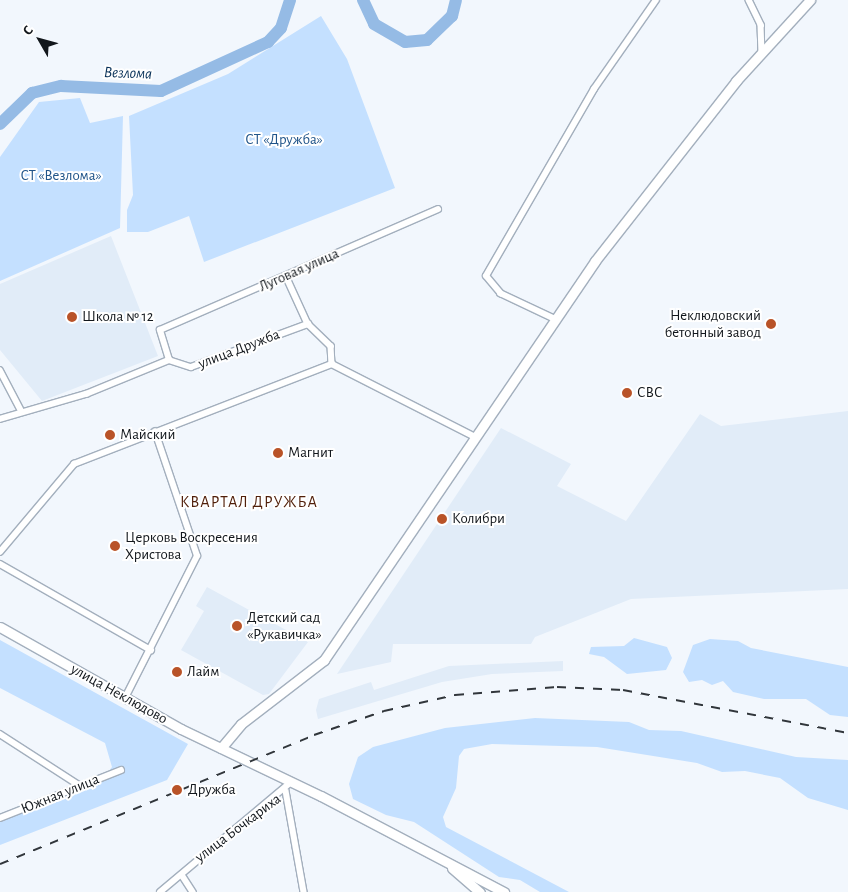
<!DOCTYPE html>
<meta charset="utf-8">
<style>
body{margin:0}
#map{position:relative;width:848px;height:892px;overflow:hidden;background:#f2f7fd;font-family:"Alegreya Sans",sans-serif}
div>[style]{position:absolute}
.built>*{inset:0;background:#e1ecf8}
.green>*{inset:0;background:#c4e0ff}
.river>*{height:12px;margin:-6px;padding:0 6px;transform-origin:6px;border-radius:6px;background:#95bbe5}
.roads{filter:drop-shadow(1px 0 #a3afbd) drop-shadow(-1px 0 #a3afbd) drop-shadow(0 1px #a3afbd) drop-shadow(0 -1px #a3afbd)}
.street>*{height:5.5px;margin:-2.75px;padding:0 2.75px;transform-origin:2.75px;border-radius:2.75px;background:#fff}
.secondary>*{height:9px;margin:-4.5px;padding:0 4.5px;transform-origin:4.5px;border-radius:4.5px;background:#fff}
.rail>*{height:2px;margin-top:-1px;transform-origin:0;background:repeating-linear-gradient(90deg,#31363b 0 9px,transparent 0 18px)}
.dots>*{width:14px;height:14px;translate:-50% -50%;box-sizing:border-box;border:2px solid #fff;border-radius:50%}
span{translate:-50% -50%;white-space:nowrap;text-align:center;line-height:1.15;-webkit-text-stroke:4px #fff;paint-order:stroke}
.park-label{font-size:15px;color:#21558a}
.street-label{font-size:15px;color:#12171c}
.poi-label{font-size:15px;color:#12171c}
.right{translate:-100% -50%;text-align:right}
.left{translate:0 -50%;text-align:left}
.water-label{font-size:16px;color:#083158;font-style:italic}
.neighbourhood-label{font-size:16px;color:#501f0a;letter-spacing:1px}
.north{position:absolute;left:15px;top:15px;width:50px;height:50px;-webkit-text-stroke:4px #fff;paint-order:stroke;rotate:308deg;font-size:14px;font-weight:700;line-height:20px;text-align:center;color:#12171c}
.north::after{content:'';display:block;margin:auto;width:18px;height:22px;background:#12171c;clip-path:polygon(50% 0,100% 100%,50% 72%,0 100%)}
</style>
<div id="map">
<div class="built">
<i style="clip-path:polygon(111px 236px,158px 356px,42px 401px,0 350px,0 284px)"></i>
<i style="clip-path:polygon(848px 411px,848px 589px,631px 599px,535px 637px,531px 644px,393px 644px,391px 662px,337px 674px,501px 428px,571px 464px,557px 486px,626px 521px,700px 414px,721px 426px)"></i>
<i style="clip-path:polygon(207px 587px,308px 642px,269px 694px,263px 695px,181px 650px,204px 611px,196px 606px)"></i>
<i style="clip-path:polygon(563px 661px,563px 671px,492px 674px,442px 682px,318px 719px,316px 710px,319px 699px,371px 682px,374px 690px,449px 666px)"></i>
</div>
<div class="green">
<i style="clip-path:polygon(321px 16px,347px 59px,395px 188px,204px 262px,189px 216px,148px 232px,127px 232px,127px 210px,133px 195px,129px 116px,228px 74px)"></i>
<i style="clip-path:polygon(80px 98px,90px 123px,123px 116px,120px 228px,0 281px,0 157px,39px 102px)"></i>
<i style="clip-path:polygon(634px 638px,667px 647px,672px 658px,666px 670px,627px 674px,604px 657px,589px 654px,591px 647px,624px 646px)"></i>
<i style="clip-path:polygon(710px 639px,738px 641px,751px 648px,848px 667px,848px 717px,830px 715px,806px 699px,764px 699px,733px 692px,723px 681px,712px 685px,702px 680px,689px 682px,683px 672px,693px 645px)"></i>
<i style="clip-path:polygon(0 640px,188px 744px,167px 780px,0 845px,0 822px,100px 782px,112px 767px,105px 743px,0 688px)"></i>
<i style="clip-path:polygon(535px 718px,629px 722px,649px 730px,681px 731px,796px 757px,848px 760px,848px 810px,808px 798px,780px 778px,745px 771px,722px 772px,697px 763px,597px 747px,492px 744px,464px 749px,459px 756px,456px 788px,443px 817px,446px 827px,569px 892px,540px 892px,520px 880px,499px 877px,414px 822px,386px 815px,353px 799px,349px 784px,358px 757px,373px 747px,445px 728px)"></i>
</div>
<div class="river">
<i style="left:363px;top:0;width:26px;rotate:65deg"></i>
<i style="left:374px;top:24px;width:36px;rotate:30deg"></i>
<i style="left:405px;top:42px;width:22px;rotate:-5deg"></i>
<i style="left:427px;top:40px;width:35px;rotate:-44deg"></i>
<i style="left:452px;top:16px;width:16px;rotate:-76deg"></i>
<i style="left:0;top:124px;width:45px;rotate:-44.1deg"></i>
<i style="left:32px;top:93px;width:30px;rotate:-14deg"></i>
<i style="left:61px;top:86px;width:100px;rotate:2.9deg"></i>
<i style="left:161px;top:91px;width:118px;rotate:-24.6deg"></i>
<i style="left:268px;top:42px;width:19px;rotate:-47deg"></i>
<i style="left:281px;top:28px;width:29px;rotate:-72deg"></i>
</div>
<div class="roads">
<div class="street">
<i style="left:749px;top:0;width:28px;rotate:64deg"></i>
<i style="left:761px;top:25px;width:28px;rotate:88deg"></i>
<i style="left:286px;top:276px;width:53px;rotate:65.4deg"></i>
<i style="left:308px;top:324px;width:32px;rotate:44deg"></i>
<i style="left:331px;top:346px;width:18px;rotate:87deg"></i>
<i style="left:554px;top:319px;width:59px;rotate:-154.7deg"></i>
<i style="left:501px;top:294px;width:23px;rotate:-130deg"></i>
<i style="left:486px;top:276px;width:216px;rotate:-60deg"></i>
<i style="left:594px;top:89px;width:108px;rotate:-55.1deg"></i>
<i style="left:169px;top:360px;width:31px;rotate:-107deg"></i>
<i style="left:160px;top:330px;width:303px;rotate:-23.5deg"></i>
<i style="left:169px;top:360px;width:23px;rotate:18deg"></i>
<i style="left:191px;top:367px;width:125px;rotate:-20.2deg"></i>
<i style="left:0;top:370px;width:47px;rotate:62.4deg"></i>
<i style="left:0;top:419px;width:90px;rotate:-16.2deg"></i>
<i style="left:86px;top:394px;width:90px;rotate:-22.3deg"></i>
<i style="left:0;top:552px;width:115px;rotate:-49.9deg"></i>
<i style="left:74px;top:464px;width:277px;rotate:-21.2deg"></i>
<i style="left:332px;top:364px;width:161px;rotate:27deg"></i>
<i style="left:0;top:564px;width:174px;rotate:29.7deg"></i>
<i style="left:125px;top:698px;width:159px;rotate:-63.1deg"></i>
<i style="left:197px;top:556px;width:131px;rotate:-108.7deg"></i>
<i style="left:0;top:734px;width:94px;rotate:32.8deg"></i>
<i style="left:286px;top:791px;width:103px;rotate:79.9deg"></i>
<i style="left:0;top:818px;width:130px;rotate:-21.6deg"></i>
<i style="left:182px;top:875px;width:20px;rotate:57deg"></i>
<i style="left:160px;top:892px;width:171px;rotate:-40deg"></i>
</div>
<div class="secondary">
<i style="left:0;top:627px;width:208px;rotate:29.4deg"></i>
<i style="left:181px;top:729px;width:155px;rotate:25.6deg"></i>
<i style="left:321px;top:796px;width:207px;rotate:27.7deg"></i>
<i style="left:221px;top:748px;width:31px;rotate:-50deg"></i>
<i style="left:241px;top:724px;width:105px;rotate:-37.6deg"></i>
<i style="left:324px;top:660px;width:482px;rotate:-55.8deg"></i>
<i style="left:595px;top:261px;width:229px;rotate:-51.9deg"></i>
<i style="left:736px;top:81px;width:110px;rotate:-47.6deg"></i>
<i style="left:452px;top:868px;width:37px;rotate:41deg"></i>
</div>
</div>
<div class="rail">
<i style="left:0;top:864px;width:339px;rotate:-22.3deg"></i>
<i style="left:314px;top:735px;width:74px;rotate:-18.9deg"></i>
<i style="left:384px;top:711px;width:73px;rotate:-12.7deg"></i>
<i style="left:455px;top:695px;width:102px;rotate:-4.5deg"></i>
<i style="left:557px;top:687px;width:66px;rotate:2.6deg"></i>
<i style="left:623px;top:690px;width:229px;rotate:10.8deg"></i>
</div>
<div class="dots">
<i style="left:72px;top:317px;background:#b95328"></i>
<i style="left:771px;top:324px;background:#b95328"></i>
<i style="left:627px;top:393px;background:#b95328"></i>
<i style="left:110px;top:435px;background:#b95328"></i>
<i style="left:278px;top:453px;background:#b95328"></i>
<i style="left:442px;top:519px;background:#b95328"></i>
<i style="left:115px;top:546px;background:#b95328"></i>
<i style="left:237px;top:626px;background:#b95328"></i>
<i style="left:177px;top:672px;background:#b95328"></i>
<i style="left:177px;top:790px;background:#b95328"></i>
</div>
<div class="park-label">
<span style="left:284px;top:140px">СТ «Дружба»</span>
<span style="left:61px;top:176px">СТ «Везлома»</span>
</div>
<div class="street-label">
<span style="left:299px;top:270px;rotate:-24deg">Луговая улица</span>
<span style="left:239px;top:349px;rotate:-21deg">улица Дружба</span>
<span style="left:119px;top:694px;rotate:29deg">улица Неклюдово</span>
<span style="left:60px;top:794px;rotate:-22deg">Южная улица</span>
<span style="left:238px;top:828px;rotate:-37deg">улица Бочкариха</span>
</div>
<div class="poi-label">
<span class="right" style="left:761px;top:324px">Неклюдовский<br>бетонный завод</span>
<span class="left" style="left:82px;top:317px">Школа № 12</span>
<span class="left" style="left:637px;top:393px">СВС</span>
<span class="left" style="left:120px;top:435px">Майский</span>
<span class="left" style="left:288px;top:453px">Магнит</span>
<span class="left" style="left:452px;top:519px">Колибри</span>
<span class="left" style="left:125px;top:546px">Церковь Воскресения<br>Христова</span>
<span class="left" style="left:247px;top:626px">Детский сад<br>«Рукавичка»</span>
<span class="left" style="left:187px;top:672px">Лайм</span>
<span class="left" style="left:188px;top:790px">Дружба</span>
</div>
<div class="water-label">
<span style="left:128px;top:73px;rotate:2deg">Везлома</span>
</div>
<div class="neighbourhood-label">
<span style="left:249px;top:502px">КВАРТАЛ ДРУЖБА</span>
</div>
<div class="north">С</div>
</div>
